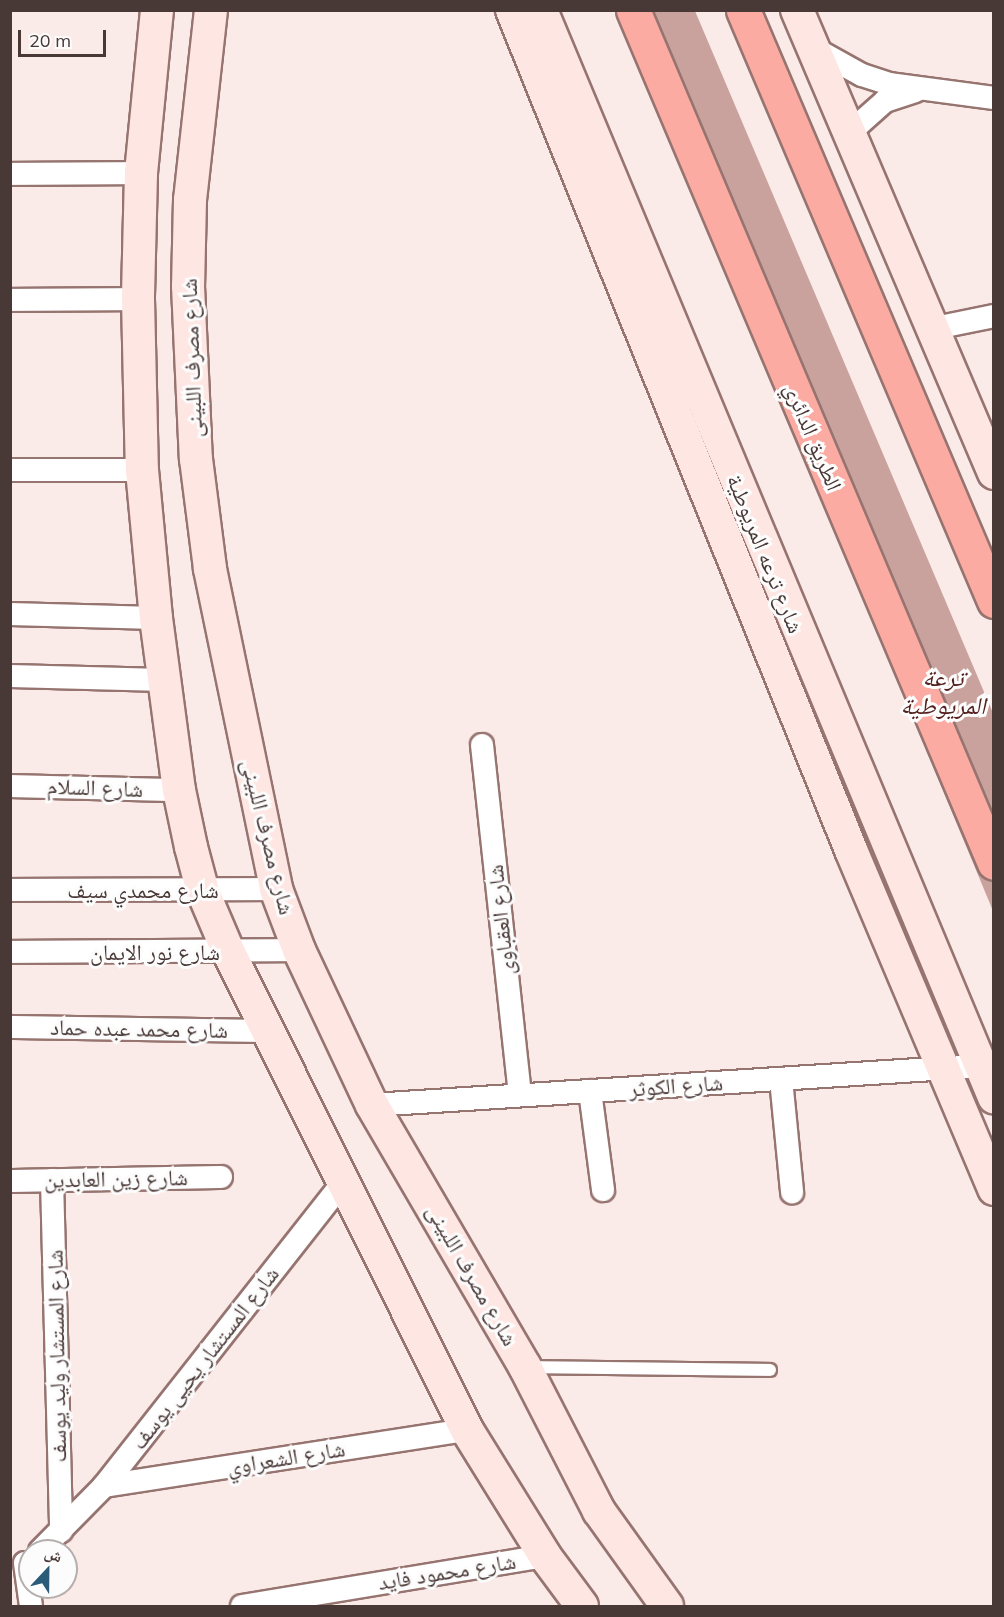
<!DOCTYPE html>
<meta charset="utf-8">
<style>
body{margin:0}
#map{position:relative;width:1004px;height:1617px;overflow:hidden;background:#faeae8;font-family:Mulish,"Noto Naskh Arabic",sans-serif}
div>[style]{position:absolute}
.water>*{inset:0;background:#caa29d}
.roads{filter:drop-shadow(2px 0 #967470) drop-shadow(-2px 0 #967470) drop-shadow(0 2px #967470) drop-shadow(0 -2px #967470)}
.lane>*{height:12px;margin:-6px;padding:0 6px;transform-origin:6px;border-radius:6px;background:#fff}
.street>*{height:22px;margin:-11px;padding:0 11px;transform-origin:11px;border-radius:11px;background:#fff}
.secondary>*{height:32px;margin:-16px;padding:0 16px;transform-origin:16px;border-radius:16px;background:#fee6e3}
.highway>*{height:33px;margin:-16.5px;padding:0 16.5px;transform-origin:16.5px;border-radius:16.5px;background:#fcaba3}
span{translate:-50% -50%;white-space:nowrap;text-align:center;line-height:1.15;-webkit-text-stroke:6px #fcfcfc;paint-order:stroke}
.street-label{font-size:22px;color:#483836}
.water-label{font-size:24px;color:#54201d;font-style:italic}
.frame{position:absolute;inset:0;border:12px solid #483836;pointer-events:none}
.north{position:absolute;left:18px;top:1539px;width:60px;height:60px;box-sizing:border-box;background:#fcfcfc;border:2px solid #b4aead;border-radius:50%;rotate:22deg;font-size:16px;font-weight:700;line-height:24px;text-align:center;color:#483836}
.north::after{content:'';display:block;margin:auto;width:21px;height:27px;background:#2a5c7a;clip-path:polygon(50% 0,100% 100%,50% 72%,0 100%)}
.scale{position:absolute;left:18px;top:30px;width:88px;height:27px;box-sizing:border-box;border:3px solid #483836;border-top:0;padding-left:8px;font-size:18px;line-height:21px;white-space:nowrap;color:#483836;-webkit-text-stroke:4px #fcfcfc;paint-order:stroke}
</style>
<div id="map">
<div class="water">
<i style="clip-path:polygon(620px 11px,695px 11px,993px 713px,993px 911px)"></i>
</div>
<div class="roads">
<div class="lane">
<i style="left:527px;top:1367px;width:243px;rotate:0.7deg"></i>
</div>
<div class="street">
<i style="left:813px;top:48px;width:56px;rotate:28.9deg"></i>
<i style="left:862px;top:75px;width:28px;rotate:18deg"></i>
<i style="left:889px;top:84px;width:106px;rotate:7.6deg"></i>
<i style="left:849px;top:133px;width:48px;rotate:-41.6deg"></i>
<i style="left:885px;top:101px;width:32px;rotate:-18deg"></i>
<i style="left:10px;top:174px;width:131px;rotate:-0.4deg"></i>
<i style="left:10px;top:300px;width:128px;rotate:-0.4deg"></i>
<i style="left:930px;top:329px;width:65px;rotate:-11.5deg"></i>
<i style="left:10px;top:470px;width:132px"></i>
<i style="left:10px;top:614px;width:146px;rotate:1.6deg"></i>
<i style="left:10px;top:676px;width:154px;rotate:1.5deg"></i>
<i style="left:482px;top:745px;width:352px;rotate:83.8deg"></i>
<i style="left:10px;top:786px;width:169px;rotate:1.4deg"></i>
<i style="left:10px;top:890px;width:266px;rotate:-0.2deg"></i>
<i style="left:10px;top:952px;width:289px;rotate:-0.4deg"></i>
<i style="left:10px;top:1027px;width:258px;rotate:0.9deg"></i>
<i style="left:781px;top:1079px;width:114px;rotate:84.4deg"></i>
<i style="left:590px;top:1091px;width:100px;rotate:82.5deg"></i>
<i style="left:372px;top:1105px;width:609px;rotate:-3.67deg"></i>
<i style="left:52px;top:1180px;width:351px;rotate:88.5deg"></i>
<i style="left:10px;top:1181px;width:211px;rotate:-1.1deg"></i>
<i style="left:104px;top:1486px;width:367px;rotate:-8.8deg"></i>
<i style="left:40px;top:1551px;width:91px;rotate:-45.4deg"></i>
<i style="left:104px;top:1486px;width:388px;rotate:-51.8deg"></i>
<i style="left:25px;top:1563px;width:43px;rotate:82.1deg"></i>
<i style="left:242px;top:1606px;width:307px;rotate:-9.4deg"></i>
</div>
<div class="secondary">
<i style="left:157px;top:10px;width:164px;rotate:95.6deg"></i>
<i style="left:141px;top:173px;width:126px;rotate:91.4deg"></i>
<i style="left:138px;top:299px;width:171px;rotate:88.7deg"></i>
<i style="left:142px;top:470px;width:149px;rotate:84.6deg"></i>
<i style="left:156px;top:618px;width:174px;rotate:82.4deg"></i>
<i style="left:179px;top:790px;width:58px;rotate:78.1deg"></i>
<i style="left:191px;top:847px;width:47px;rotate:75.1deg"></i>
<i style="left:203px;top:892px;width:66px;rotate:66.9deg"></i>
<i style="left:229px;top:953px;width:533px;rotate:63.48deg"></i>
<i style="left:467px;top:1430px;width:148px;rotate:58.2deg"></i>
<i style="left:545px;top:1556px;width:62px;rotate:53.5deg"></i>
<i style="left:211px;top:10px;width:191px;rotate:96.3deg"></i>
<i style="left:190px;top:200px;width:86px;rotate:91.3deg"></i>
<i style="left:188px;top:286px;width:173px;rotate:87.4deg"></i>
<i style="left:196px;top:459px;width:111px;rotate:82.7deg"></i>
<i style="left:210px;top:569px;width:327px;rotate:78.3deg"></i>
<i style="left:276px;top:889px;width:65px;rotate:69.3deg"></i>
<i style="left:299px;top:950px;width:171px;rotate:64.8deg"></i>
<i style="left:372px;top:1105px;width:303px;rotate:59.7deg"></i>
<i style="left:525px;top:1367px;width:162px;rotate:62.8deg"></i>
<i style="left:599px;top:1511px;width:117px;rotate:54.4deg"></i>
<i style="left:512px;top:10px;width:906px;rotate:68.02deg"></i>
<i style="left:851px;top:850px;width:368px;rotate:67.1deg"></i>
<i style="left:541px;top:10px;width:1178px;rotate:67.38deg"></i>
<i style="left:797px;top:10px;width:503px;rotate:66.95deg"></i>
</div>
<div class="highway">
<i style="left:633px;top:10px;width:926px;rotate:67.06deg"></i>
<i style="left:743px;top:10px;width:642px;rotate:66.99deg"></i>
</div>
</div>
<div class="street-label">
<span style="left:192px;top:358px;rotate:-92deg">شارع مصرف اللبينى</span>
<span style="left:813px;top:437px;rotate:67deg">الطريق الدائري</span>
<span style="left:765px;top:554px;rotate:68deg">شارع ترعه المريوطية</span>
<span style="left:95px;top:788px;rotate:2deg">شارع السلام</span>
<span style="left:268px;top:837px;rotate:76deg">شارع مصرف اللبينى</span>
<span style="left:143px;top:891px">شارع محمدي سيف</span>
<span style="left:501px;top:920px;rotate:-96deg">شارع العقباوى</span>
<span style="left:155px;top:953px">شارع نور الايمان</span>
<span style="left:139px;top:1029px;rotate:1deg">شارع محمد عبده حماد</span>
<span style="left:676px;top:1086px;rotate:-4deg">شارع الكوثر</span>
<span style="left:116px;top:1179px;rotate:-1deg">شارع زين العابدين</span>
<span style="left:472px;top:1275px;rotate:60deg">شارع مصرف اللبينى</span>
<span style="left:57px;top:1356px;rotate:-91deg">شارع المستشار وليد يوسف</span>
<span style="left:205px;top:1358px;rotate:-52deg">شارع المستشار يحيى يوسف</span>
<span style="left:286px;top:1458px;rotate:-9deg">شارع الشعراوي</span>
<span style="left:447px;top:1572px;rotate:-9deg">شارع محمود فايد</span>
</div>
<div class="water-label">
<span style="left:943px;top:692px">ترعة<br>المريوطية</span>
</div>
<div class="frame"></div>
<div class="north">ش</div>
<div class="scale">20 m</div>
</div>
